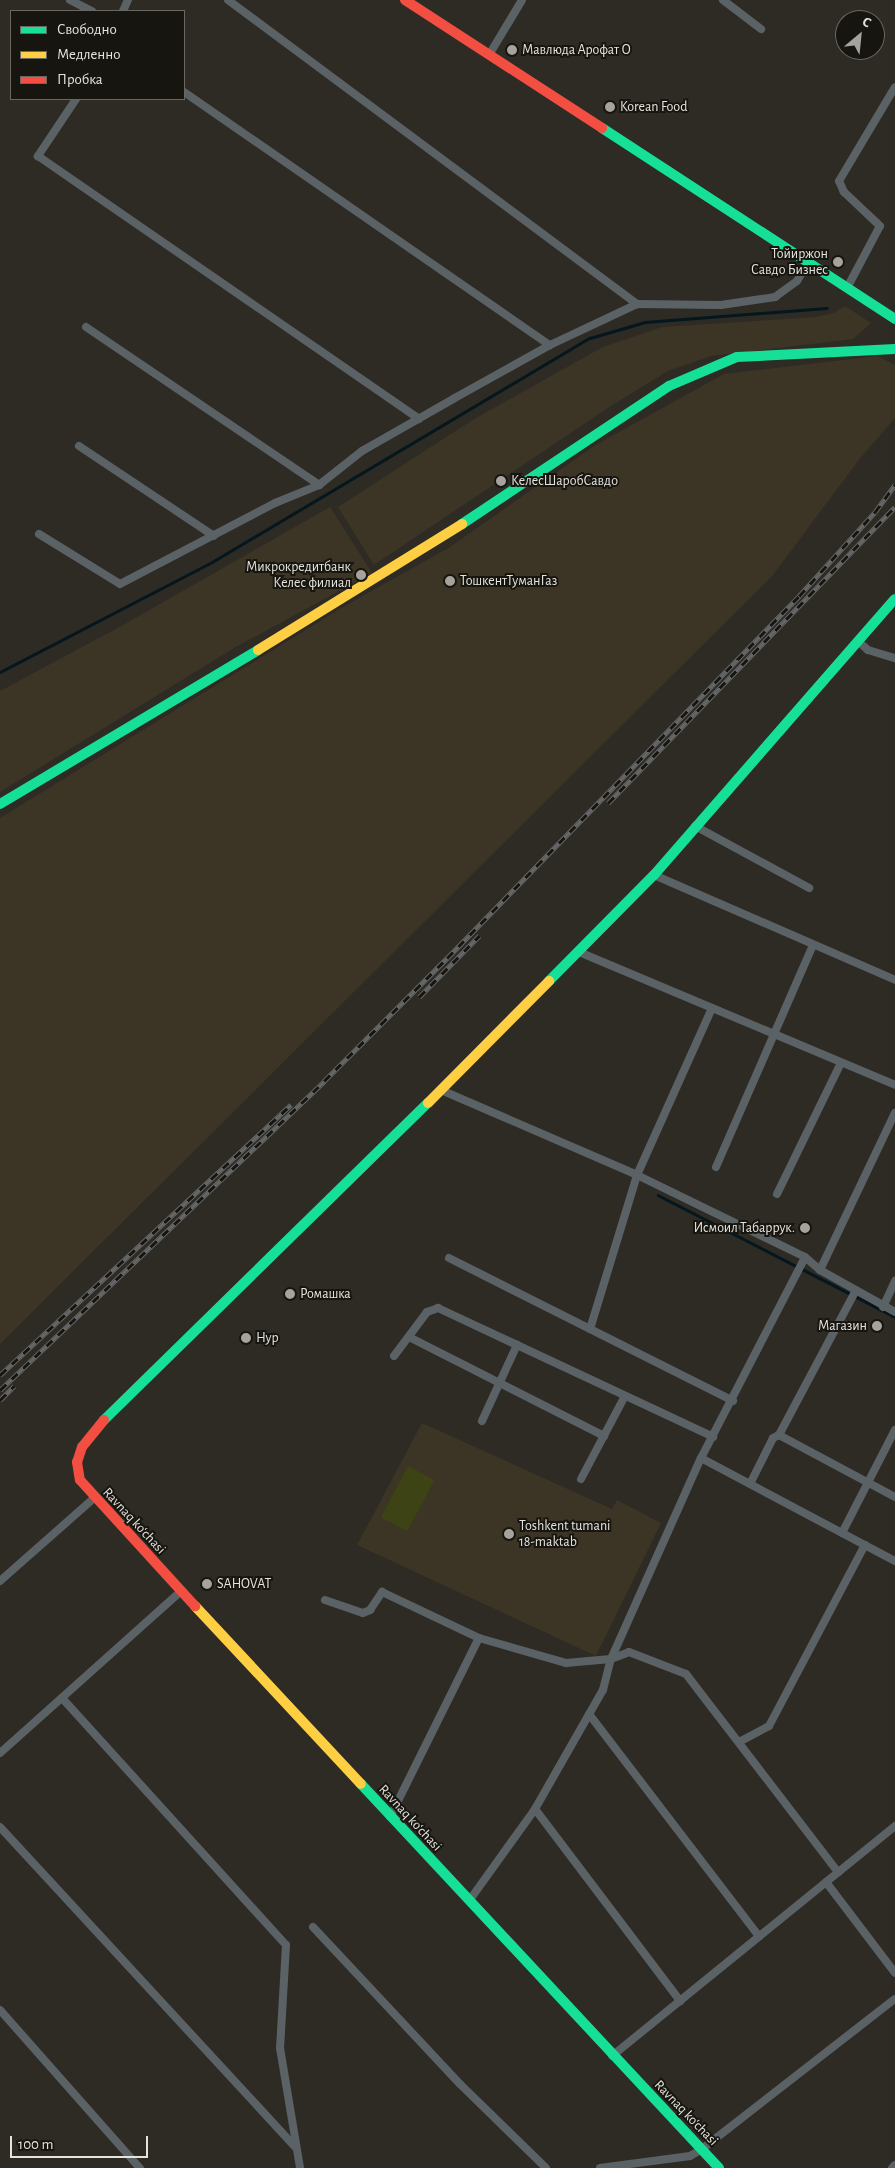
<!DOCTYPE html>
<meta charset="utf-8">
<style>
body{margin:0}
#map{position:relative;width:895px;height:2168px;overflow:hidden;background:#2e2b25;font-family:"Alegreya Sans",sans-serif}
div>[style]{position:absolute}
.built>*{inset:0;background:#3c3424}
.green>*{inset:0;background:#3d4315;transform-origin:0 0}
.stream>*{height:2.5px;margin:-1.25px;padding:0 1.25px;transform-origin:1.25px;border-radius:1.25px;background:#04161e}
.street>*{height:8px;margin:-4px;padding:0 4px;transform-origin:4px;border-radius:4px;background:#5b6266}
.fast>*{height:10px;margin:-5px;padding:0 5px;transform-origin:5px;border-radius:5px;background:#16e098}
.slow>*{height:10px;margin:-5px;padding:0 5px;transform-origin:5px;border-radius:5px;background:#ffcf43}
.jam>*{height:10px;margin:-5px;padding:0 5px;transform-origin:5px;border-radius:5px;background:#f24e42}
.rail>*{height:4.5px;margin-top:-2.25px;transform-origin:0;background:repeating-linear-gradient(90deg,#171510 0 8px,#646766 0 16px);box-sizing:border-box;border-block:1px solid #646766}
.dots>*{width:14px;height:14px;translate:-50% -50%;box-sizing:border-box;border:2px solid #171510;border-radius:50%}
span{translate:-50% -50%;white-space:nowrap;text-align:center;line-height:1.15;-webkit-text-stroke:4px #171510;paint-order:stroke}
.poi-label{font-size:14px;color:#e6e3dc}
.left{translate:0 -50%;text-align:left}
.right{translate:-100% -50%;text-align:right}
.street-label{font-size:14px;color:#e6e3dc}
.legend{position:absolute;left:10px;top:10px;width:175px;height:90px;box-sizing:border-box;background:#171510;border:1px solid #6a6762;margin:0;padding:6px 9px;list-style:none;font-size:15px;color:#e6e3dc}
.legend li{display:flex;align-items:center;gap:10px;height:25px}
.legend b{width:25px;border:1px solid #6a6762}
.north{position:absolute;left:835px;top:10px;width:50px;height:50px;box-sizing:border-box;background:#171510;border:1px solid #6a6762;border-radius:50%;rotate:28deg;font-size:14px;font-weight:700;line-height:20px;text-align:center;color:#e6e3dc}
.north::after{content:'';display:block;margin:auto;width:18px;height:22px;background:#a6a39c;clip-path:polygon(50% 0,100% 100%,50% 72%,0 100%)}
.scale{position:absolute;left:10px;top:2136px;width:138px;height:22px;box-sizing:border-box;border:2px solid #e6e3dc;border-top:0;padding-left:6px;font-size:15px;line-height:18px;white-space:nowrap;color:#e6e3dc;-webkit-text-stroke:4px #171510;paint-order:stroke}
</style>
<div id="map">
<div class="built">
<i style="clip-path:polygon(845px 306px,871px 323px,853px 339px,711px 356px,668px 371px,614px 404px,374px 565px,338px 507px,474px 419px,603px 347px,662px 327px,816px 317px,834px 313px)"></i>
<i style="clip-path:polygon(877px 356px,895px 365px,895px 418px,858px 461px,773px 575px,0 1344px,0 818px,343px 607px,450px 547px,594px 446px,724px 374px)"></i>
<i style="clip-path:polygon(330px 507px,372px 573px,234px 648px,0 792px,0 691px,123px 625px)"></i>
<i style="clip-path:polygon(422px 1423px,612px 1509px,617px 1500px,661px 1523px,596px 1656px,357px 1545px)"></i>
</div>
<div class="green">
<i style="left:408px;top:1466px;width:30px;height:58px;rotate:28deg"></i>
</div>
<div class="stream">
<i style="left:0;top:672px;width:239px;rotate:-27.4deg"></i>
<i style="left:212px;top:562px;width:439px;rotate:-30.7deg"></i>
<i style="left:590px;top:338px;width:57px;rotate:-16.2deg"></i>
<i style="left:645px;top:322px;width:182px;rotate:-4.4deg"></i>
<i style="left:658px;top:1195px;width:267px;rotate:27.2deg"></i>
</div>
<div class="street">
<i style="left:70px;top:0;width:25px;rotate:27deg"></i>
<i style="left:228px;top:0;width:510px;rotate:36.62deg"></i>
<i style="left:723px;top:0;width:48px;rotate:37.3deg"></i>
<i style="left:123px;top:11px;width:12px;rotate:-66deg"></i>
<i style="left:489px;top:55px;width:64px;rotate:-59deg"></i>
<i style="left:184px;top:92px;width:445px;rotate:34.7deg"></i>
<i style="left:76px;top:99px;width:69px;rotate:123.7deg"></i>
<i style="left:38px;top:156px;width:463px;rotate:34.6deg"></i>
<i style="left:847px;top:288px;width:70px;rotate:-62deg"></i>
<i style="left:880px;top:226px;width:50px;rotate:-136.6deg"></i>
<i style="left:844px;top:192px;width:12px;rotate:-114deg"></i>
<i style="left:839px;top:181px;width:109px;rotate:-59.2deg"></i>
<i style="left:86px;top:327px;width:282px;rotate:34.1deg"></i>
<i style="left:79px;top:446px;width:162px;rotate:33.7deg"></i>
<i style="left:39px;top:534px;width:95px;rotate:31.7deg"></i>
<i style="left:120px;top:584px;width:175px;rotate:-27.6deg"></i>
<i style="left:275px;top:503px;width:48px;rotate:-22.2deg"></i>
<i style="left:319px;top:485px;width:55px;rotate:-38.3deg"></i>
<i style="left:362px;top:451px;width:105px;rotate:-29.7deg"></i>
<i style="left:453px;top:399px;width:111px;rotate:-29.1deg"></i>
<i style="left:550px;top:345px;width:96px;rotate:-25.2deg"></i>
<i style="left:637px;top:304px;width:84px;rotate:0.7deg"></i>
<i style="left:721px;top:305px;width:55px;rotate:-8.4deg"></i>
<i style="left:775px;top:297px;width:27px;rotate:-36deg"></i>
<i style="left:797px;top:281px;width:23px;rotate:-59deg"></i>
<i style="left:859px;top:642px;width:12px;rotate:42deg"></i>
<i style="left:868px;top:650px;width:28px;rotate:17deg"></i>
<i style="left:695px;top:826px;width:130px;rotate:28.5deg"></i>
<i style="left:654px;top:875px;width:263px;rotate:23.5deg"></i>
<i style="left:579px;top:952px;width:343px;rotate:22.8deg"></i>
<i style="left:441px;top:1090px;width:214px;rotate:23.4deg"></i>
<i style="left:637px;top:1175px;width:187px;rotate:26deg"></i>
<i style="left:805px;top:1257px;width:20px;rotate:41deg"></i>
<i style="left:820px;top:1270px;width:86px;rotate:29.2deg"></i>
<i style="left:716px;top:1167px;width:242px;rotate:-66.4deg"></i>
<i style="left:777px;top:1194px;width:146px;rotate:-64deg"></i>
<i style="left:449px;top:1258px;width:318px;rotate:26.7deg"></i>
<i style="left:820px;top:1270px;width:174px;rotate:-64.5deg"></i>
<i style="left:883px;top:1307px;width:29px;rotate:-65deg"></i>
<i style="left:590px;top:1329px;width:161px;rotate:-73deg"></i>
<i style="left:637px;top:1175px;width:183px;rotate:-65.8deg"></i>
<i style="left:409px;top:1337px;width:219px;rotate:26.9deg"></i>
<i style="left:394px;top:1356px;width:55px;rotate:-53.1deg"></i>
<i style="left:427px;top:1312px;width:12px;rotate:-20deg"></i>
<i style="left:438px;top:1308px;width:304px;rotate:25.1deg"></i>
<i style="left:482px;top:1421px;width:84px;rotate:-65.3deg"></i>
<i style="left:779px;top:1435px;width:164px;rotate:-62deg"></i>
<i style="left:701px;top:1458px;width:220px;rotate:28deg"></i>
<i style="left:581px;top:1479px;width:94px;rotate:-62.1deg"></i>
<i style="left:750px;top:1484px;width:51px;rotate:-63.4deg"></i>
<i style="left:773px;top:1438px;width:7px;rotate:-27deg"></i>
<i style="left:779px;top:1435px;width:132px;rotate:28.1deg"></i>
<i style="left:842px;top:1533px;width:116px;rotate:-62.8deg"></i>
<i style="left:0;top:1581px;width:125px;rotate:-41.4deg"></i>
<i style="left:325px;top:1600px;width:40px;rotate:18.9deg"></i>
<i style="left:363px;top:1613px;width:8px;rotate:-23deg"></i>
<i style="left:370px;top:1610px;width:22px;rotate:-56deg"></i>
<i style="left:382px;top:1592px;width:107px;rotate:25.4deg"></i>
<i style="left:479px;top:1638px;width:91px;rotate:16deg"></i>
<i style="left:566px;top:1663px;width:45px;rotate:-5.1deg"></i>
<i style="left:611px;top:1659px;width:19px;rotate:-21deg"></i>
<i style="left:629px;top:1652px;width:61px;rotate:21.1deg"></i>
<i style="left:686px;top:1674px;width:250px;rotate:52.5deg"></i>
<i style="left:62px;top:1698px;width:333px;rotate:47.8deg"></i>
<i style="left:286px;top:1945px;width:103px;rotate:93.3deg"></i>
<i style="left:280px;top:2048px;width:122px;rotate:80.5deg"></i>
<i style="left:589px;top:1714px;width:280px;rotate:52.6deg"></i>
<i style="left:739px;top:1742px;width:34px;rotate:-28deg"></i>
<i style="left:769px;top:1726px;width:205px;rotate:-62.1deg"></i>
<i style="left:0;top:1753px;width:243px;rotate:-41.8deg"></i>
<i style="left:535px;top:1809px;width:241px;rotate:52.9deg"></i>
<i style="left:390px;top:1817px;width:200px;rotate:-63.6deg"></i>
<i style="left:0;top:1827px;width:435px;rotate:47.3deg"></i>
<i style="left:826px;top:1882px;width:114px;rotate:52.8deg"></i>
<i style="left:469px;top:1901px;width:113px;rotate:-54.3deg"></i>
<i style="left:535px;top:1809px;width:137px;rotate:-60.3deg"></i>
<i style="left:603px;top:1690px;width:32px;rotate:-76deg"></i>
<i style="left:611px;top:1659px;width:220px;rotate:-65.9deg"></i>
<i style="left:701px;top:1458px;width:226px;rotate:-62.6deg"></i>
<i style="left:313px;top:1927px;width:215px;rotate:46.9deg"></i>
<i style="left:460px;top:2084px;width:120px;rotate:44.3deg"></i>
<i style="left:0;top:2010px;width:211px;rotate:48.5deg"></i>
<i style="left:612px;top:2056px;width:365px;rotate:-39.1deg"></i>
<i style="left:600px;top:2168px;width:91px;rotate:-7.6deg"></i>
<i style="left:690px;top:2156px;width:14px;rotate:-30deg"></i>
<i style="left:702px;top:2149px;width:244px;rotate:-37.9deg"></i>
<i style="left:892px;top:2168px;width:4px;rotate:-45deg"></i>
</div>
<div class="fast">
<i style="left:602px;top:128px;width:350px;rotate:33.1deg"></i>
<i style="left:462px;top:524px;width:249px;rotate:-33.7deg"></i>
<i style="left:669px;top:386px;width:74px;rotate:-23.1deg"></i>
<i style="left:737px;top:357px;width:158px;rotate:-2.9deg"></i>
<i style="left:0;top:804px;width:300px;rotate:-30.8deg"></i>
<i style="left:549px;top:981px;width:149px;rotate:-45.3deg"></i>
<i style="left:654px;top:875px;width:366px;rotate:-48.9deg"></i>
<i style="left:104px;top:1420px;width:453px;rotate:-44.4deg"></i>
<i style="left:361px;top:1784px;width:525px;rotate:47.01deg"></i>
</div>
<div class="slow">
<i style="left:258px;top:650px;width:240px;rotate:-31.7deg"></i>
<i style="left:428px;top:1103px;width:172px;rotate:-45.2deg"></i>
<i style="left:195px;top:1606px;width:243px;rotate:47deg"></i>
</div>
<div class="jam">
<i style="left:405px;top:0;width:235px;rotate:33deg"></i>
<i style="left:104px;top:1420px;width:35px;rotate:129deg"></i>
<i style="left:82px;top:1447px;width:16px;rotate:108deg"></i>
<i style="left:77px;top:1462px;width:18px;rotate:81deg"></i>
<i style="left:80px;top:1480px;width:171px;rotate:47.6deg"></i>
</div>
<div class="rail">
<i style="left:608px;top:803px;width:412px;rotate:-45.9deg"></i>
<i style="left:419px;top:997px;width:86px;rotate:-45.5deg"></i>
<i style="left:0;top:1375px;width:397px;rotate:-42.9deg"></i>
<i style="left:0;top:1390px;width:448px;rotate:-43.6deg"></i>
<i style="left:324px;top:1081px;width:174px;rotate:-45deg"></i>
<i style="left:447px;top:958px;width:505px;rotate:-45.8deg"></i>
<i style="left:799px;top:596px;width:113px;rotate:-47.9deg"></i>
<i style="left:875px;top:512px;width:34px;rotate:-54deg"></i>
<i style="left:0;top:1400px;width:20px;rotate:-45deg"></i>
</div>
<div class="dots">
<i style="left:512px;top:50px;background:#a6a39c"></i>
<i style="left:610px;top:107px;background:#a6a39c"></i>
<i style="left:838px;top:262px;background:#a6a39c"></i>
<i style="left:501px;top:481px;background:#a6a39c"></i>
<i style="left:361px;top:575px;background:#a6a39c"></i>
<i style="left:450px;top:581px;background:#a6a39c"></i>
<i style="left:805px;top:1228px;background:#a6a39c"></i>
<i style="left:290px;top:1294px;background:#a6a39c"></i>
<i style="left:877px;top:1326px;background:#a6a39c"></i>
<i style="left:246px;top:1338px;background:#a6a39c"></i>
<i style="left:509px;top:1534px;background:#a6a39c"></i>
<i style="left:207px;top:1584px;background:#a6a39c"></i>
</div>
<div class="poi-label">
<span class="left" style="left:522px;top:50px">Мавлюда Арофат О</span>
<span class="left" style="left:620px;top:107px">Korean Food</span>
<span class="right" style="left:828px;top:262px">Тойиржон<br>Савдо Бизнес</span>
<span class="left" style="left:511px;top:481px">КелесШаробСавдо</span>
<span class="right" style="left:351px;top:575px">Микрокредитбанк<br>Келес филиал</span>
<span class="left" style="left:460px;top:581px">ТошкентТуманГаз</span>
<span class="right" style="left:795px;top:1228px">Исмоил Табаррук.</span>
<span class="left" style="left:300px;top:1294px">Ромашка</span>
<span class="right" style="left:867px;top:1326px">Магазин</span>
<span class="left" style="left:256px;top:1338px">Нур</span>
<span class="left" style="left:519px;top:1534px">Toshkent tumani<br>18-maktab</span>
<span class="left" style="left:217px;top:1584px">SAHOVAT</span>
</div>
<div class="street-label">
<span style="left:134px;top:1521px;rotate:47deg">Ravnaq ko‘chasi</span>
<span style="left:410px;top:1818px;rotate:47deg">Ravnaq ko‘chasi</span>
<span style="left:686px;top:2113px;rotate:46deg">Ravnaq ko‘chasi</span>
</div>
<ul class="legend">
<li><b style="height:6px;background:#16e098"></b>Свободно</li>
<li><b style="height:6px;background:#ffcf43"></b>Медленно</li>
<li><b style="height:6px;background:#f24e42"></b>Пробка</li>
</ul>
<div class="north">С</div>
<div class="scale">100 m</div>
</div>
